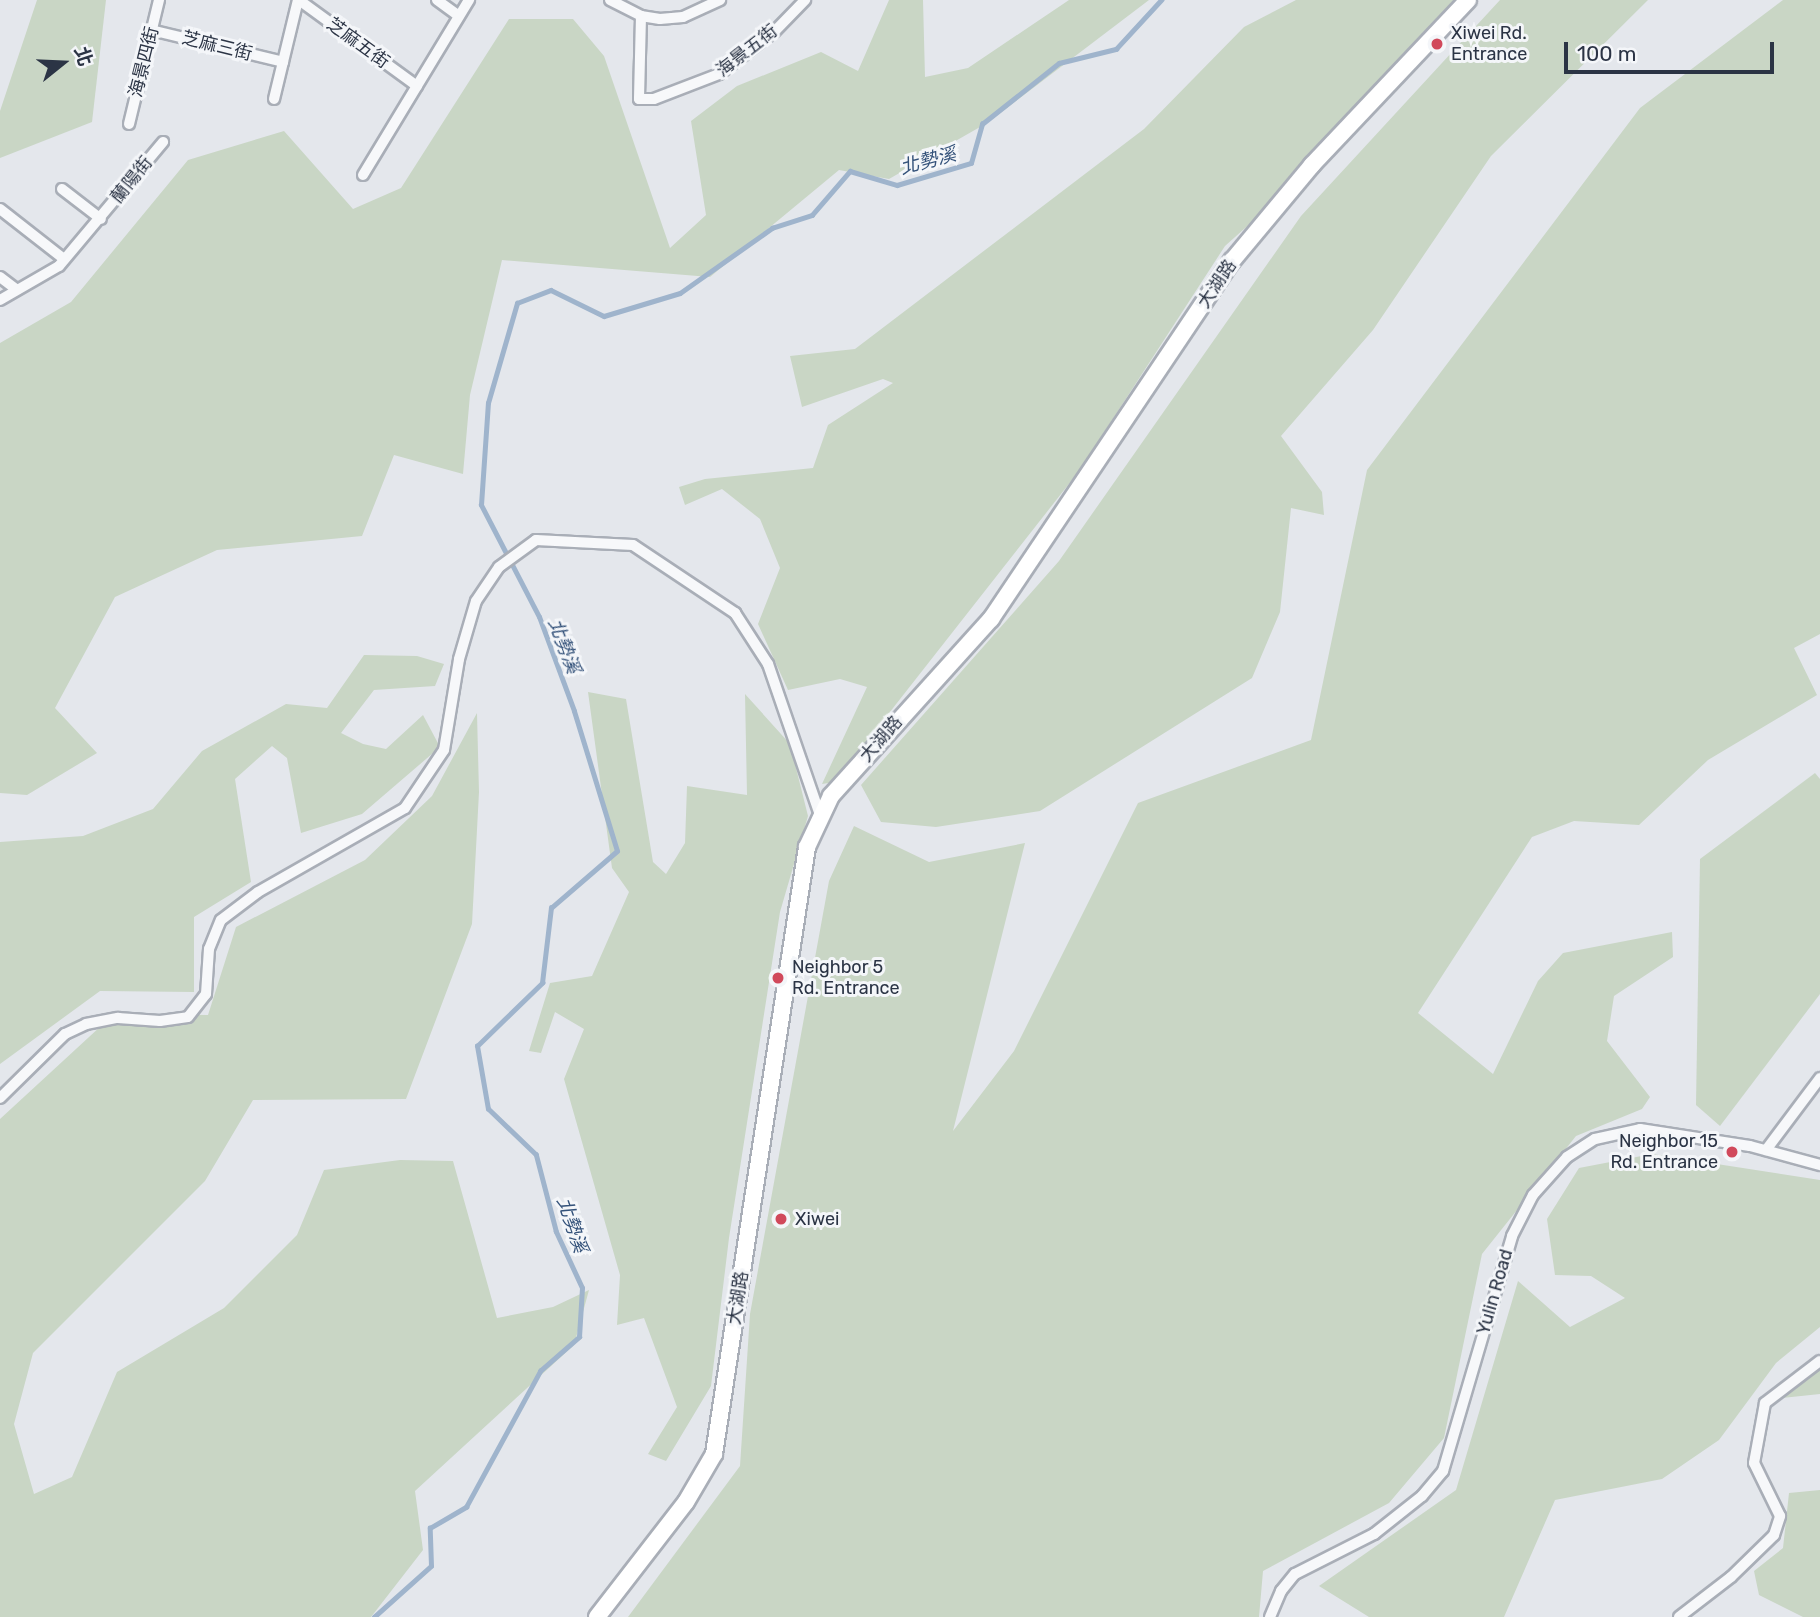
<!DOCTYPE html>
<meta charset="utf-8">
<style>
body{margin:0}
#map{position:relative;width:1820px;height:1617px;overflow:hidden;background:#e4e7ec;font-family:Rubik,"Noto Sans TC",sans-serif}
div>[style]{position:absolute}
.green>*{inset:0;background:#c9d6c5}
.stream>*{height:4.5px;margin:-2.25px;padding:0 2.25px;transform-origin:2.25px;border-radius:2.25px;background:#9fb4cc}
.roads{filter:drop-shadow(2px 0 #a9aeb7) drop-shadow(-2px 0 #a9aeb7) drop-shadow(0 2px #a9aeb7) drop-shadow(0 -2px #a9aeb7)}
.street>*{height:10px;margin:-5px;padding:0 5px;transform-origin:5px;border-radius:5px;background:#f7f8fa}
.secondary>*{height:16px;margin:-8px;padding:0 8px;transform-origin:8px;border-radius:8px;background:#fff}
.dots>*{width:19px;height:19px;translate:-50% -50%;box-sizing:border-box;border:4px solid #f4f6f9;border-radius:50%}
span{translate:-50% -50%;white-space:nowrap;text-align:center;line-height:1.15;-webkit-text-stroke:6px #f4f6f9;paint-order:stroke}
.poi-label{font-size:18px;color:#2b3445}
.left{translate:0 -50%;text-align:left}
.right{translate:-100% -50%;text-align:right}
.street-label{font-size:18px;color:#2b3445}
.water-label{font-size:19px;color:#34527a;font-style:italic}
.north{position:absolute;left:28px;top:28px;width:70px;height:70px;-webkit-text-stroke:5px #f4f6f9;paint-order:stroke;rotate:72deg;font-size:19px;font-weight:700;line-height:28px;text-align:center;color:#2b3445}
.north::after{content:'';display:block;margin:auto;width:24px;height:32px;background:#2b3445;clip-path:polygon(50% 0,100% 100%,50% 72%,0 100%)}
.scale{position:absolute;left:1564px;top:42px;width:210px;height:32px;box-sizing:border-box;border:4px solid #2b3445;border-top:0;padding-left:9px;font-size:21px;line-height:24px;white-space:nowrap;color:#2b3445;-webkit-text-stroke:5px #f4f6f9;paint-order:stroke}
</style>
<div id="map">
<div class="green">
<i style="clip-path:polygon(37px 0,106px 0,92px 122px,0 158px,0 111px)"></i>
<i style="clip-path:polygon(889px 0,923px 0,925px 77px,968px 68px,1069px 0,1149px 0,987px 123px,889px 179px,839px 170px,710px 277px,502px 260px,470px 395px,463px 474px,394px 455px,362px 536px,217px 550px,115px 597px,55px 708px,97px 753px,27px 795px,0 793px,0 343px,71px 302px,188px 160px,284px 131px,353px 209px,401px 188px,509px 19px,573px 19px,604px 56px,670px 248px,706px 215px,691px 121px,737px 86px,821px 52px,858px 71px)"></i>
<i style="clip-path:polygon(1296px 0,1461px 0,1272px 204px,1225px 246px,1079px 471px,835px 782px,822px 784px,867px 687px,840px 679px,788px 690px,758px 624px,780px 568px,760px 519px,722px 489px,685px 505px,679px 487px,705px 479px,813px 468px,828px 425px,893px 383px,883px 379px,802px 407px,790px 356px,855px 349px,1144px 129px,1244px 27px)"></i>
<i style="clip-path:polygon(1500px 0,1648px 0,1491px 156px,1373px 330px,1281px 436px,1322px 492px,1324px 515px,1291px 508px,1280px 612px,1252px 678px,1040px 811px,936px 827px,881px 822px,861px 785px,1059px 561px,1301px 216px)"></i>
<i style="clip-path:polygon(1783px 0,1820px 0,1820px 634px,1794px 648px,1817px 695px,1708px 760px,1639px 825px,1574px 821px,1532px 837px,1418px 1013px,1493px 1074px,1538px 981px,1563px 953px,1672px 932px,1673px 957px,1614px 996px,1607px 1041px,1650px 1097px,1642px 1109px,1576px 1136px,1482px 1254px,1444px 1438px,1389px 1503px,1263px 1571px,1259px 1617px,628px 1617px,740px 1466px,750px 1314px,829px 881px,854px 826px,929px 862px,1025px 843px,953px 1131px,1014px 1051px,1138px 803px,1311px 740px,1367px 470px,1640px 108px)"></i>
<i style="clip-path:polygon(364px 655px,417px 656px,444px 664px,435px 686px,374px 690px,341px 733px,363px 744px,386px 749px,423px 715px,440px 747px,362px 814px,301px 833px,287px 758px,272px 746px,235px 779px,251px 882px,194px 917px,194px 992px,100px 991px,0 1064px,0 842px,83px 836px,153px 809px,202px 751px,286px 704px,327px 708px)"></i>
<i style="clip-path:polygon(588px 692px,626px 699px,653px 862px,666px 874px,685px 843px,687px 786px,747px 795px,745px 694px,790px 744px,808px 816px,780px 912px,729px 1238px,711px 1386px,666px 1461px,648px 1454px,677px 1407px,644px 1318px,617px 1325px,620px 1275px,564px 1079px,584px 1029px,555px 1012px,541px 1053px,529px 1051px,550px 983px,592px 976px,629px 892px,612px 868px)"></i>
<i style="clip-path:polygon(477px 713px,479px 792px,472px 924px,406px 1099px,253px 1100px,205px 1181px,33px 1353px,14px 1424px,34px 1494px,72px 1477px,117px 1372px,224px 1308px,297px 1235px,324px 1170px,400px 1160px,453px 1161px,497px 1318px,553px 1307px,589px 1290px,574px 1345px,415px 1491px,423px 1550px,371px 1617px,0 1617px,0 1119px,114px 1014px,208px 1015px,236px 927px,365px 860px,432px 796px)"></i>
<i style="clip-path:polygon(1815px 773px,1820px 779px,1820px 994px,1720px 1126px,1696px 1105px,1700px 859px)"></i>
<i style="clip-path:polygon(1652px 1154px,1820px 1180px,1820px 1327px,1776px 1363px,1719px 1440px,1662px 1479px,1555px 1500px,1504px 1617px,1369px 1617px,1319px 1586px,1456px 1490px,1518px 1281px,1570px 1327px,1625px 1298px,1591px 1276px,1555px 1275px,1547px 1219px,1579px 1168px)"></i>
<i style="clip-path:polygon(1820px 1367px,1820px 1394px,1782px 1398px)"></i>
<i style="clip-path:polygon(1820px 1490px,1820px 1617px,1803px 1617px,1759px 1595px,1754px 1571px,1783px 1548px,1789px 1493px)"></i>
</div>
<div class="stream">
<i style="left:374px;top:1617px;width:76px;rotate:-41.8deg"></i>
<i style="left:431px;top:1566px;width:38px;rotate:-92deg"></i>
<i style="left:430px;top:1528px;width:42px;rotate:-30.3deg"></i>
<i style="left:466px;top:1507px;width:155px;rotate:-61.4deg"></i>
<i style="left:540px;top:1371px;width:52px;rotate:-41.1deg"></i>
<i style="left:579px;top:1337px;width:49px;rotate:-86.5deg"></i>
<i style="left:582px;top:1288px;width:62px;rotate:-114.9deg"></i>
<i style="left:556px;top:1232px;width:80px;rotate:-104.6deg"></i>
<i style="left:536px;top:1155px;width:66px;rotate:-136.2deg"></i>
<i style="left:488px;top:1109px;width:64px;rotate:-99.9deg"></i>
<i style="left:477px;top:1046px;width:91px;rotate:-44.1deg"></i>
<i style="left:542px;top:983px;width:76px;rotate:-83.2deg"></i>
<i style="left:551px;top:908px;width:87px;rotate:-40.8deg"></i>
<i style="left:617px;top:851px;width:146px;rotate:-107.1deg"></i>
<i style="left:574px;top:711px;width:100px;rotate:-110.4deg"></i>
<i style="left:539px;top:617px;width:126px;rotate:-117.4deg"></i>
<i style="left:481px;top:505px;width:102px;rotate:-86.1deg"></i>
<i style="left:488px;top:403px;width:104px;rotate:-73.8deg"></i>
<i style="left:517px;top:303px;width:36px;rotate:-21deg"></i>
<i style="left:551px;top:290px;width:59px;rotate:26.1deg"></i>
<i style="left:604px;top:316px;width:79px;rotate:-16.8deg"></i>
<i style="left:680px;top:293px;width:113px;rotate:-35.2deg"></i>
<i style="left:772px;top:228px;width:42px;rotate:-18deg"></i>
<i style="left:812px;top:215px;width:58px;rotate:-49.2deg"></i>
<i style="left:850px;top:171px;width:49px;rotate:16.6deg"></i>
<i style="left:897px;top:185px;width:77px;rotate:-16.6deg"></i>
<i style="left:971px;top:163px;width:41px;rotate:-74.2deg"></i>
<i style="left:982px;top:124px;width:98px;rotate:-38.4deg"></i>
<i style="left:1059px;top:63px;width:59px;rotate:-13.8deg"></i>
<i style="left:1116px;top:49px;width:67px;rotate:-47.4deg"></i>
</div>
<div class="roads">
<div class="street">
<i style="left:299px;top:0;width:146px;rotate:36.1deg"></i>
<i style="left:437px;top:0;width:27px;rotate:36deg"></i>
<i style="left:610px;top:0;width:35px;rotate:27deg"></i>
<i style="left:641px;top:16px;width:19px;rotate:9deg"></i>
<i style="left:660px;top:19px;width:23px;rotate:-5deg"></i>
<i style="left:683px;top:17px;width:41px;rotate:-24.7deg"></i>
<i style="left:641px;top:16px;width:83px;rotate:91.4deg"></i>
<i style="left:639px;top:99px;width:15px"></i>
<i style="left:654px;top:99px;width:70px;rotate:-21deg"></i>
<i style="left:719px;top:74px;width:69px;rotate:-37.4deg"></i>
<i style="left:774px;top:32px;width:45px;rotate:-45.9deg"></i>
<i style="left:151px;top:30px;width:136px;rotate:13.6deg"></i>
<i style="left:274px;top:99px;width:102px;rotate:-76.4deg"></i>
<i style="left:129px;top:124px;width:128px;rotate:-76.4deg"></i>
<i style="left:363px;top:175px;width:205px;rotate:-58.8deg"></i>
<i style="left:62px;top:189px;width:49px;rotate:37.6deg"></i>
<i style="left:0;top:209px;width:81px;rotate:38deg"></i>
<i style="left:0;top:277px;width:21px;rotate:37deg"></i>
<i style="left:0;top:300px;width:68px;rotate:-30deg"></i>
<i style="left:59px;top:266px;width:162px;rotate:-50deg"></i>
<i style="left:0;top:1098px;width:91px;rotate:-44.6deg"></i>
<i style="left:65px;top:1034px;width:23px;rotate:-25deg"></i>
<i style="left:86px;top:1024px;width:33px;rotate:-11deg"></i>
<i style="left:118px;top:1018px;width:42px;rotate:4.1deg"></i>
<i style="left:160px;top:1021px;width:28px;rotate:-8deg"></i>
<i style="left:188px;top:1017px;width:29px;rotate:-52deg"></i>
<i style="left:206px;top:994px;width:45px;rotate:-86.2deg"></i>
<i style="left:209px;top:949px;width:31px;rotate:-68deg"></i>
<i style="left:221px;top:920px;width:46px;rotate:-37.1deg"></i>
<i style="left:258px;top:892px;width:169px;rotate:-29.7deg"></i>
<i style="left:405px;top:808px;width:70px;rotate:-56.1deg"></i>
<i style="left:444px;top:750px;width:92px;rotate:-80.6deg"></i>
<i style="left:459px;top:659px;width:60px;rotate:-73.7deg"></i>
<i style="left:476px;top:601px;width:41px;rotate:-55.9deg"></i>
<i style="left:499px;top:567px;width:46px;rotate:-36.1deg"></i>
<i style="left:536px;top:540px;width:97px;rotate:3deg"></i>
<i style="left:633px;top:545px;width:123px;rotate:33.7deg"></i>
<i style="left:735px;top:613px;width:61px;rotate:57.1deg"></i>
<i style="left:768px;top:664px;width:163px;rotate:71deg"></i>
<i style="left:1766px;top:1150px;width:90px;rotate:-53.1deg"></i>
<i style="left:1270px;top:1617px;width:28px;rotate:-67deg"></i>
<i style="left:1281px;top:1591px;width:22px;rotate:-51deg"></i>
<i style="left:1295px;top:1574px;width:89px;rotate:-26.9deg"></i>
<i style="left:1374px;top:1534px;width:61px;rotate:-38.4deg"></i>
<i style="left:1422px;top:1496px;width:33px;rotate:-50deg"></i>
<i style="left:1443px;top:1471px;width:245px;rotate:-73.6deg"></i>
<i style="left:1512px;top:1236px;width:46px;rotate:-62.9deg"></i>
<i style="left:1533px;top:1195px;width:51px;rotate:-48.2deg"></i>
<i style="left:1567px;top:1157px;width:33px;rotate:-33deg"></i>
<i style="left:1595px;top:1139px;width:46px;rotate:-12.5deg"></i>
<i style="left:1640px;top:1129px;width:111px;rotate:8.8deg"></i>
<i style="left:1750px;top:1146px;width:73px;rotate:15.2deg"></i>
<i style="left:1679px;top:1617px;width:66px;rotate:-37.6deg"></i>
<i style="left:1731px;top:1577px;width:60px;rotate:-44.3deg"></i>
<i style="left:1774px;top:1535px;width:20px;rotate:-72deg"></i>
<i style="left:1780px;top:1516px;width:59px;rotate:-116.1deg"></i>
<i style="left:1754px;top:1463px;width:61px;rotate:-79.6deg"></i>
<i style="left:1765px;top:1403px;width:69px;rotate:-37.4deg"></i>
</div>
<div class="secondary">
<i style="left:597px;top:1617px;width:145px;rotate:-52.3deg"></i>
<i style="left:686px;top:1502px;width:56px;rotate:-59.7deg"></i>
<i style="left:714px;top:1454px;width:614px;rotate:-81.29deg"></i>
<i style="left:807px;top:847px;width:56px;rotate:-64.8deg"></i>
<i style="left:831px;top:796px;width:239px;rotate:-47.9deg"></i>
<i style="left:991px;top:619px;width:432px;rotate:-56.1deg"></i>
<i style="left:1232px;top:261px;width:125px;rotate:-50.2deg"></i>
<i style="left:1312px;top:165px;width:227px;rotate:-46.6deg"></i>
</div>
</div>
<div class="dots">
<i style="left:1437px;top:44px;background:#d1495b"></i>
<i style="left:778px;top:978px;background:#d1495b"></i>
<i style="left:1732px;top:1152px;background:#d1495b"></i>
<i style="left:781px;top:1219px;background:#d1495b"></i>
</div>
<div class="poi-label">
<span class="left" style="left:1451px;top:44px">Xiwei Rd.<br>Entrance</span>
<span class="left" style="left:792px;top:978px">Neighbor 5<br>Rd. Entrance</span>
<span class="right" style="left:1718px;top:1152px">Neighbor 15<br>Rd. Entrance</span>
<span class="left" style="left:795px;top:1219px">Xiwei</span>
</div>
<div class="street-label">
<span style="left:358px;top:43px;rotate:36deg">芝麻五街</span>
<span style="left:217px;top:46px;rotate:14deg">芝麻三街</span>
<span style="left:747px;top:51px;rotate:-38deg">海景五街</span>
<span style="left:144px;top:62px;rotate:-76deg">海景四街</span>
<span style="left:132px;top:180px;rotate:-51deg">蘭陽街</span>
<span style="left:1217px;top:284px;rotate:-56deg">大湖路</span>
<span style="left:881px;top:739px;rotate:-49deg">大湖路</span>
<span style="left:1495px;top:1292px;rotate:-74deg">Yulin Road</span>
<span style="left:738px;top:1298px;rotate:-81deg">大湖路</span>
</div>
<div class="water-label">
<span style="left:928px;top:161px;rotate:-15deg">北勢溪</span>
<span style="left:564px;top:646px;rotate:69deg">北勢溪</span>
<span style="left:572px;top:1225px;rotate:71deg">北勢溪</span>
</div>
<div class="north">北</div>
<div class="scale">100 m</div>
</div>
